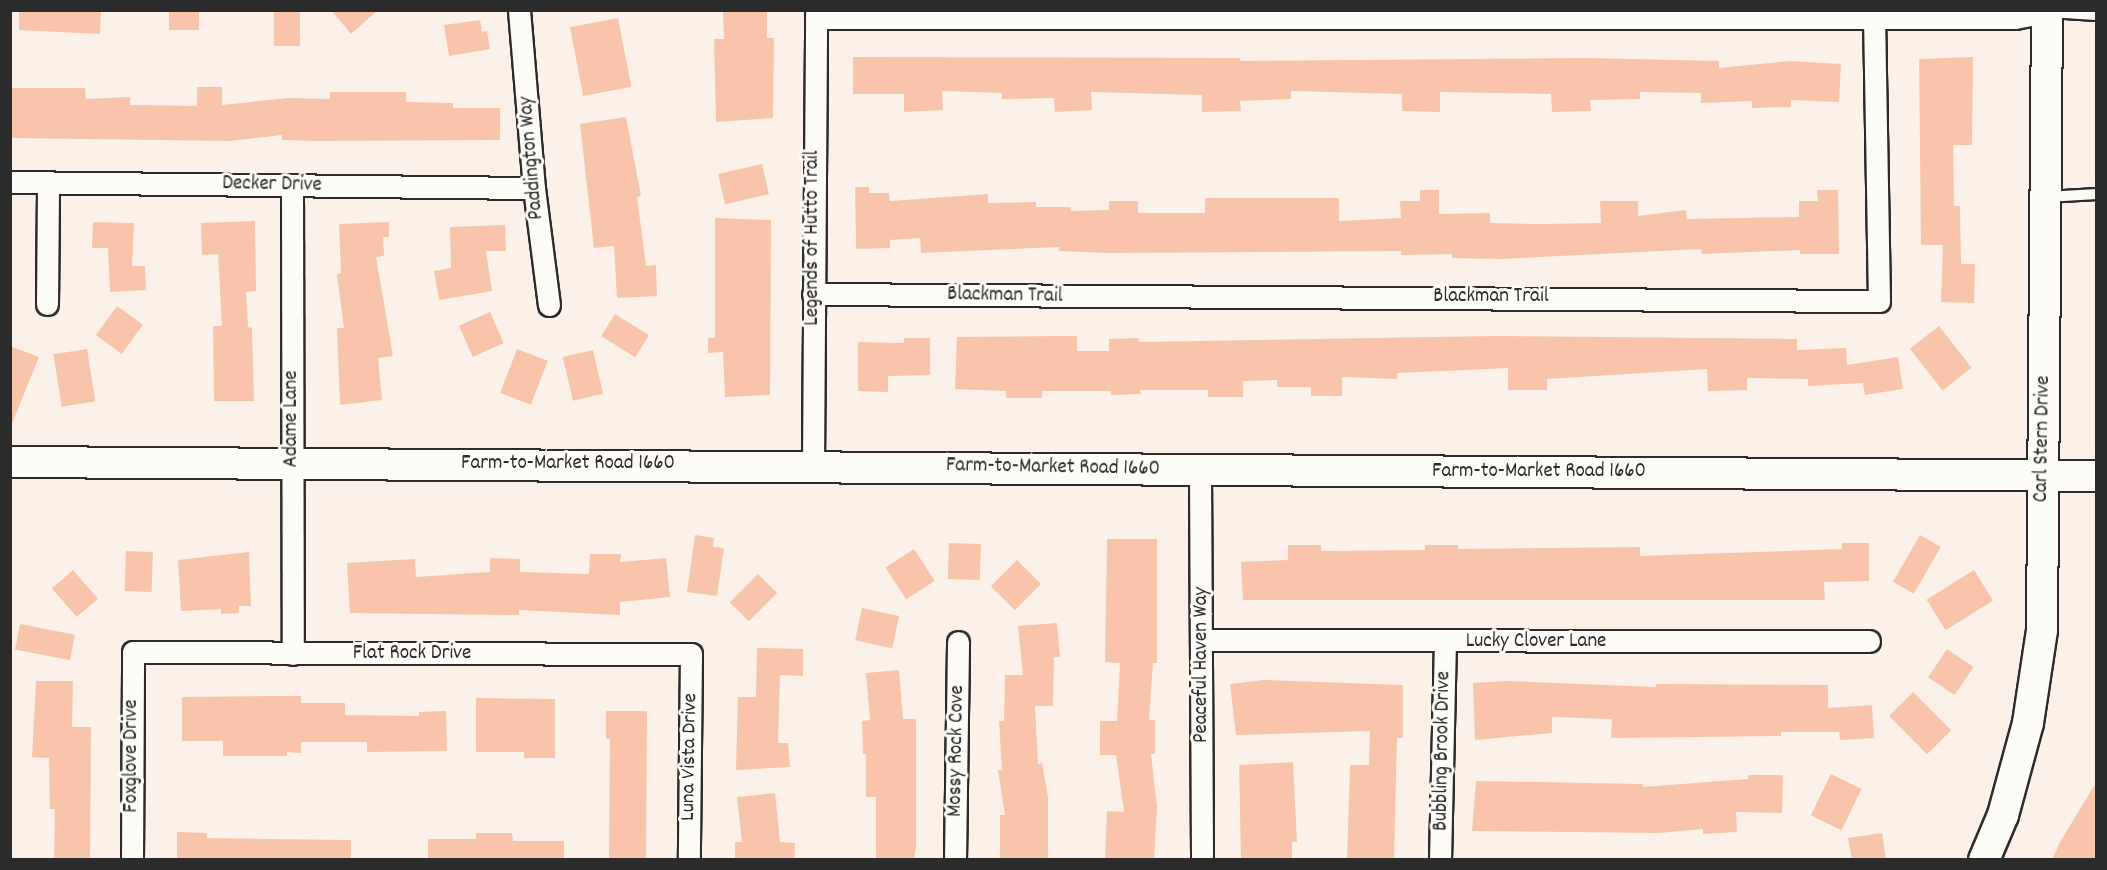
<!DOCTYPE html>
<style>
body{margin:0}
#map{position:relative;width:2107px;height:870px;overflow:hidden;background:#fcf1e8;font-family:Dekko,sans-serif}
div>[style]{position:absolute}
.building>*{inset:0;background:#f9c5aa;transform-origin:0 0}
.roads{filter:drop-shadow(2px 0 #2b2b2b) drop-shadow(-2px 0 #2b2b2b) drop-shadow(0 2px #2b2b2b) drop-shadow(0 -2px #2b2b2b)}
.lane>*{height:10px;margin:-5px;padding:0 5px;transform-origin:5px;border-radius:5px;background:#fdfcf7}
.street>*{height:21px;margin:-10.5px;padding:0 10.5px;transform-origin:10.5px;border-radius:10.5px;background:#fdfcf7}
.secondary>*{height:30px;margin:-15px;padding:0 15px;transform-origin:15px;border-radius:15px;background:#fdfcf7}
span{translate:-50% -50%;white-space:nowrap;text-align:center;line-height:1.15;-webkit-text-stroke:6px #fdfcf7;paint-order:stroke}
.street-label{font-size:21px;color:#2b2b2b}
.frame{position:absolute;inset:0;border:12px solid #2b2b2b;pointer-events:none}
</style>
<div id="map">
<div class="building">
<i style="clip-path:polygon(19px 10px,101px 10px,100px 34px,19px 30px)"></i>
<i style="left:169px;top:10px;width:30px;height:20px"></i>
<i style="left:274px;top:10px;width:26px;height:36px"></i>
<i style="clip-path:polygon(331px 10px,378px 10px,351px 34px)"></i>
<i style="clip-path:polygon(723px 10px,767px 10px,767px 38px,774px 38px,773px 118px,716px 122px,714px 39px,724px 39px)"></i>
<i style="left:618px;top:18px;width:70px;height:49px;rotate:79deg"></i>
<i style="clip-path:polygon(480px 20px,482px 32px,487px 31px,490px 49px,449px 56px,444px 25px)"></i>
<i style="clip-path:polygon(853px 57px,1240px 58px,1240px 61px,1589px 58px,1719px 61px,1719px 68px,1790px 61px,1841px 64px,1839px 102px,1791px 100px,1791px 107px,1752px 108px,1752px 101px,1701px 103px,1701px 93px,1640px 92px,1640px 99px,1590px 100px,1591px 111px,1552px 112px,1551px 94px,1440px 92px,1440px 112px,1402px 111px,1402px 94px,1291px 91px,1291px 99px,1240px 101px,1241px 111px,1202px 112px,1202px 95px,1091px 92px,1092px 110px,1055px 112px,1054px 98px,1002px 99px,1002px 93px,942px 91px,943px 110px,904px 112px,904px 94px,853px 94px)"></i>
<i style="clip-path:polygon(1973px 57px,1972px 145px,1953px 145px,1954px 206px,1960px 206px,1961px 264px,1975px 264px,1974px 303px,1941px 302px,1943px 245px,1921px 245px,1919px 59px)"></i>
<i style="clip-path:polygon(197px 87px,222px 87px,222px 105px,288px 98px,330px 99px,330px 92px,406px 92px,406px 102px,453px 103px,453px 108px,500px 108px,500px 140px,316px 141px,282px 140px,282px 135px,229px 141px,10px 138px,10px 88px,85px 88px,86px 99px,130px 97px,130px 105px,197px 106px)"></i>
<i style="clip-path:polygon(626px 117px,641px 196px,637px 197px,646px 266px,656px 265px,657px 296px,617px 298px,614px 246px,594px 248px,580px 124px)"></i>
<i style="left:762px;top:164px;width:31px;height:45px;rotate:77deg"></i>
<i style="clip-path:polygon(855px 187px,869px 187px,869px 193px,889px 193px,890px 201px,988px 194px,988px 203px,1036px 202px,1036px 207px,1071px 207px,1071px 211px,1109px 210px,1109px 201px,1138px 201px,1138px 213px,1205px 213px,1205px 198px,1339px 198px,1339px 221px,1401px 218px,1400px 201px,1420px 201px,1420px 190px,1439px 190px,1439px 214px,1490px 213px,1490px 223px,1540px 224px,1601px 223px,1600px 201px,1638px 201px,1638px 216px,1686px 210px,1687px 219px,1799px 217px,1799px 201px,1818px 201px,1817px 190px,1838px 190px,1839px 254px,1800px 254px,1800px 250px,1702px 254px,1701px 249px,1501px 259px,1452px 258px,1452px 254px,1401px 255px,1401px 251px,1109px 253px,1059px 251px,1059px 247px,921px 253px,920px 238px,890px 240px,890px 248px,856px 249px)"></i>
<i style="clip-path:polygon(715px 218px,771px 220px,770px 395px,725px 397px,723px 352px,708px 353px,708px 338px,715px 338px)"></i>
<i style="clip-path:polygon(255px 221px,256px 291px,246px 292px,248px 327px,252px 328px,254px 401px,214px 401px,213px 326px,222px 326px,218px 254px,202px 255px,201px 223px)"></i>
<i style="clip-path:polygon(93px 222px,134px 223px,132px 266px,145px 266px,146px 290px,110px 292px,108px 248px,92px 248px)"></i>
<i style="clip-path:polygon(389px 222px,389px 237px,383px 237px,384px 256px,376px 257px,393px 356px,378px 358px,382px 400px,340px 405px,337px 328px,344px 328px,337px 274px,341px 273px,339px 224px)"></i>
<i style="clip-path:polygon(505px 225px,506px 251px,486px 251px,492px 291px,439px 300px,434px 271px,451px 268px,450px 227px)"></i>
<i style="left:117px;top:306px;width:32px;height:36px;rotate:36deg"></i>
<i style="left:490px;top:312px;width:34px;height:34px;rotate:66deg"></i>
<i style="left:615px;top:314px;width:40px;height:26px;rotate:32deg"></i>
<i style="left:1939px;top:326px;width:53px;height:37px;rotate:52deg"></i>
<i style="clip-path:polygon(1059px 336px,1077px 336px,1077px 351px,1109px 351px,1109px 339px,1138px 338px,1139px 342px,1496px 336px,1797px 339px,1797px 350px,1846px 348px,1847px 365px,1898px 357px,1903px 389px,1865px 395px,1863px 383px,1808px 386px,1808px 379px,1747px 378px,1747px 390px,1708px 391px,1707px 369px,1547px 379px,1547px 390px,1508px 390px,1508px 368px,1397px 373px,1397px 379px,1342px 377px,1342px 396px,1311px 396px,1311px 387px,1277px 387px,1277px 380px,1243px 381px,1243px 397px,1208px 397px,1208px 390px,1140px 390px,1141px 394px,1111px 395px,1111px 391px,1042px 391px,1042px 398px,1006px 398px,1006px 391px,955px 389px,957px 337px)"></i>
<i style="clip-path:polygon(904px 338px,930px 338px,930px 375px,888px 376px,888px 392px,858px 391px,858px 342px,904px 343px)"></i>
<i style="clip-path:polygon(10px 346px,39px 357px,11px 426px,10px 426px)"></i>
<i style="left:87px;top:349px;width:53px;height:34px;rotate:81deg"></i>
<i style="left:517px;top:349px;width:33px;height:47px;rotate:21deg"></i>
<i style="left:593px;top:350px;width:45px;height:31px;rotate:77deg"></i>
<i style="clip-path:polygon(695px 535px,714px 538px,713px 547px,724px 548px,717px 596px,687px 592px)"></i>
<i style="left:1920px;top:535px;width:24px;height:54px;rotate:30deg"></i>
<i style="clip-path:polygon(1107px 539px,1157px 539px,1157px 663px,1153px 663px,1149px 720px,1155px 720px,1155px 754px,1151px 754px,1157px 807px,1154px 860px,1105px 860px,1107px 811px,1124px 812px,1116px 755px,1100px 755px,1100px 721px,1117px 721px,1120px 663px,1105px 662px)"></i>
<i style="left:949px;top:543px;width:32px;height:36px;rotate:2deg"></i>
<i style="clip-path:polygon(1842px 543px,1869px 543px,1869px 581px,1824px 582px,1825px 600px,1243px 600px,1241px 562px,1288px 560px,1288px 545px,1321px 545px,1321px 551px,1425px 550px,1425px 545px,1458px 545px,1458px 549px,1640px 547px,1640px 556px,1842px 549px)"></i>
<i style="left:914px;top:549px;width:38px;height:34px;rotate:57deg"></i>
<i style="left:126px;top:551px;width:27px;height:40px;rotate:2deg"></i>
<i style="clip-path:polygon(249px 552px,251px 606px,239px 606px,239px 613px,221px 614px,221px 609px,181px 611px,178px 560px)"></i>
<i style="clip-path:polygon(590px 554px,621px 554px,620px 562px,666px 558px,670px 597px,620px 602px,620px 615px,519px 610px,519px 615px,350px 613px,347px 563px,415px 559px,416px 577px,490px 572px,490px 558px,520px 559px,520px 572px,589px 574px)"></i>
<i style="left:1017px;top:560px;width:34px;height:37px;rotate:45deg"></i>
<i style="left:73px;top:570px;width:38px;height:28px;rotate:49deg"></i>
<i style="left:1974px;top:570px;width:36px;height:56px;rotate:58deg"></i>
<i style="left:758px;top:574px;width:27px;height:40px;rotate:45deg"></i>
<i style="left:862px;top:608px;width:38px;height:33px;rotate:12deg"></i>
<i style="clip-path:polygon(1057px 623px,1060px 657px,1054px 657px,1053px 706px,1035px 706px,1038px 764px,1042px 763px,1048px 797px,1048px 860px,1000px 860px,1000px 815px,1005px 815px,998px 770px,1002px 770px,999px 721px,1004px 721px,1005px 675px,1023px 675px,1018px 626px)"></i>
<i style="left:20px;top:624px;width:56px;height:26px;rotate:11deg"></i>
<i style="clip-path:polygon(757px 648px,803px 649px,803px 676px,780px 675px,778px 743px,788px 743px,790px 767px,736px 770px,738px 697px,756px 697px)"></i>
<i style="left:1947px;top:649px;width:32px;height:34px;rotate:34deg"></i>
<i style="clip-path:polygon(899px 670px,903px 719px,916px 719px,916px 845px,914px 860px,876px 860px,876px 797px,866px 797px,866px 754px,863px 754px,862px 721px,870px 720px,866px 673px)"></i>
<i style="clip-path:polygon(1264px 680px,1403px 685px,1403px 738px,1397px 738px,1394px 860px,1347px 860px,1350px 765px,1369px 765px,1370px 731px,1236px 735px,1230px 684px)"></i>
<i style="clip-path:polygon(36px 681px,73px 681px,72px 727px,91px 727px,90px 860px,54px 860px,55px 809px,50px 809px,49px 758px,32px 757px)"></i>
<i style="clip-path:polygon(1507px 681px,1656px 687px,1656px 684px,1828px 685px,1828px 708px,1872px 705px,1874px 738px,1840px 740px,1839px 732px,1781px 732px,1781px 736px,1611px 738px,1612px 719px,1552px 717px,1552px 733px,1475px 740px,1473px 683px)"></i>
<i style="left:1913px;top:692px;width:54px;height:34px;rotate:45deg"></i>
<i style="clip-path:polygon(276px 696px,301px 696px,301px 703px,345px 703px,345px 715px,419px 716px,419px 712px,446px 711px,447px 751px,367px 752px,367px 742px,301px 742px,301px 753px,287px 752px,287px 756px,223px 756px,223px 741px,182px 741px,182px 697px)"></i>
<i style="clip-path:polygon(476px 698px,555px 699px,555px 758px,524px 758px,524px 752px,476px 752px)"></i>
<i style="clip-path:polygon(606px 711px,647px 711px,646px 860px,609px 860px,610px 739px,606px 739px)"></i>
<i style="clip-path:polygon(1293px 762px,1297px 842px,1292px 842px,1292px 860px,1241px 860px,1239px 765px)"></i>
<i style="left:1831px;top:774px;width:34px;height:46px;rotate:26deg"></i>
<i style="clip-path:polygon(1749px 775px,1783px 775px,1782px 813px,1736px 812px,1737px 832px,1703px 834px,1703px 829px,1659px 833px,1472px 831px,1476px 781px,1643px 784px,1643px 787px,1748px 779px)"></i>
<i style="clip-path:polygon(2097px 781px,2097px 860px,2052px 860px,2060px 842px)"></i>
<i style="clip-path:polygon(775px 793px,780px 842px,795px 843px,794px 860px,735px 860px,735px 842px,742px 842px,737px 797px)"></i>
<i style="clip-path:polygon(177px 832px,207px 833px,207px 838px,351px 840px,351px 860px,177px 860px)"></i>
<i style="clip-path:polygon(476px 833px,512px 833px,513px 841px,564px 841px,564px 860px,428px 860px,428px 839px,476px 839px)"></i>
<i style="clip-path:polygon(1882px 833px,1886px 860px,1852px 860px,1848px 838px)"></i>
</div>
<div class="roads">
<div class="lane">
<i style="left:2049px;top:12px;width:47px;rotate:3.7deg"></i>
<i style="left:2047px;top:197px;width:49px;rotate:-3.5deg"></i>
</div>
<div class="street">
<i style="left:519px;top:10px;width:179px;rotate:85.2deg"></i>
<i style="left:534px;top:188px;width:118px;rotate:82.7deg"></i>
<i style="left:816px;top:18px;width:1199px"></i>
<i style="left:2015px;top:18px;width:33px;rotate:-11deg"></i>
<i style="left:10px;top:182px;width:524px;rotate:0.66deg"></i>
<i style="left:292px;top:185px;width:469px;rotate:89.9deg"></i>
<i style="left:813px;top:294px;width:1066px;rotate:0.38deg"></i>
<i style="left:1879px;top:301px;width:291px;rotate:-91deg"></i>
<i style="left:47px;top:304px;width:122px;rotate:-89.5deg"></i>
<i style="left:813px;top:465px;width:455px;rotate:-89.6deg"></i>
<i style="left:1200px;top:471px;width:389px;rotate:89.7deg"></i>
<i style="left:1203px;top:640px;width:666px;rotate:0.09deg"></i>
<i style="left:132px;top:860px;width:208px;rotate:-89.7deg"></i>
<i style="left:133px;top:652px;width:558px;rotate:0.21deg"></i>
<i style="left:691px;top:654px;width:206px;rotate:90.6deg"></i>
<i style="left:955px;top:860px;width:218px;rotate:-89.2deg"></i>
<i style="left:1440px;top:860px;width:217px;rotate:-88.7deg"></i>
</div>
<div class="secondary">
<i style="left:10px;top:462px;width:2086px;rotate:0.38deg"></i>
<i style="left:1984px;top:860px;width:49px;rotate:-67.1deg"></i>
<i style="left:2003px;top:815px;width:95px;rotate:-74.8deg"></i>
<i style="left:2028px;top:723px;width:94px;rotate:-81.4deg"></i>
<i style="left:2042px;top:630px;width:620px;rotate:-89.54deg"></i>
</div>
</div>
<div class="street-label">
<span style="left:532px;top:158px;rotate:-95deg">Paddington Way</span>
<span style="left:272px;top:185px;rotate:1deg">Decker Drive</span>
<span style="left:813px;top:238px;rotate:-90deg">Legends of Hutto Trail</span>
<span style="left:1005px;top:296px;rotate:1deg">Blackman Trail</span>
<span style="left:1491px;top:297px">Blackman Trail</span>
<span style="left:292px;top:419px;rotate:-90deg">Adame Lane</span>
<span style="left:2043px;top:439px;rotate:-89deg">Carl Stern Drive</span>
<span style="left:568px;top:464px">Farm-to-Market Road 1660</span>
<span style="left:1053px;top:468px;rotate:1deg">Farm-to-Market Road 1660</span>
<span style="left:1539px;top:472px">Farm-to-Market Road 1660</span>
<span style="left:1536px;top:642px">Lucky Clover Lane</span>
<span style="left:412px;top:654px">Flat Rock Drive</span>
<span style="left:1202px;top:665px;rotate:-90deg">Peaceful Haven Way</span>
<span style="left:957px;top:751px;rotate:-89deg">Mossy Rock Cove</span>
<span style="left:1443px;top:751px;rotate:-89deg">Bubbling Brook Drive</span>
<span style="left:132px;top:756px;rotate:-90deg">Foxglove Drive</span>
<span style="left:690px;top:757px;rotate:-89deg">Luna Vista Drive</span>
</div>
<div class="frame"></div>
</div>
